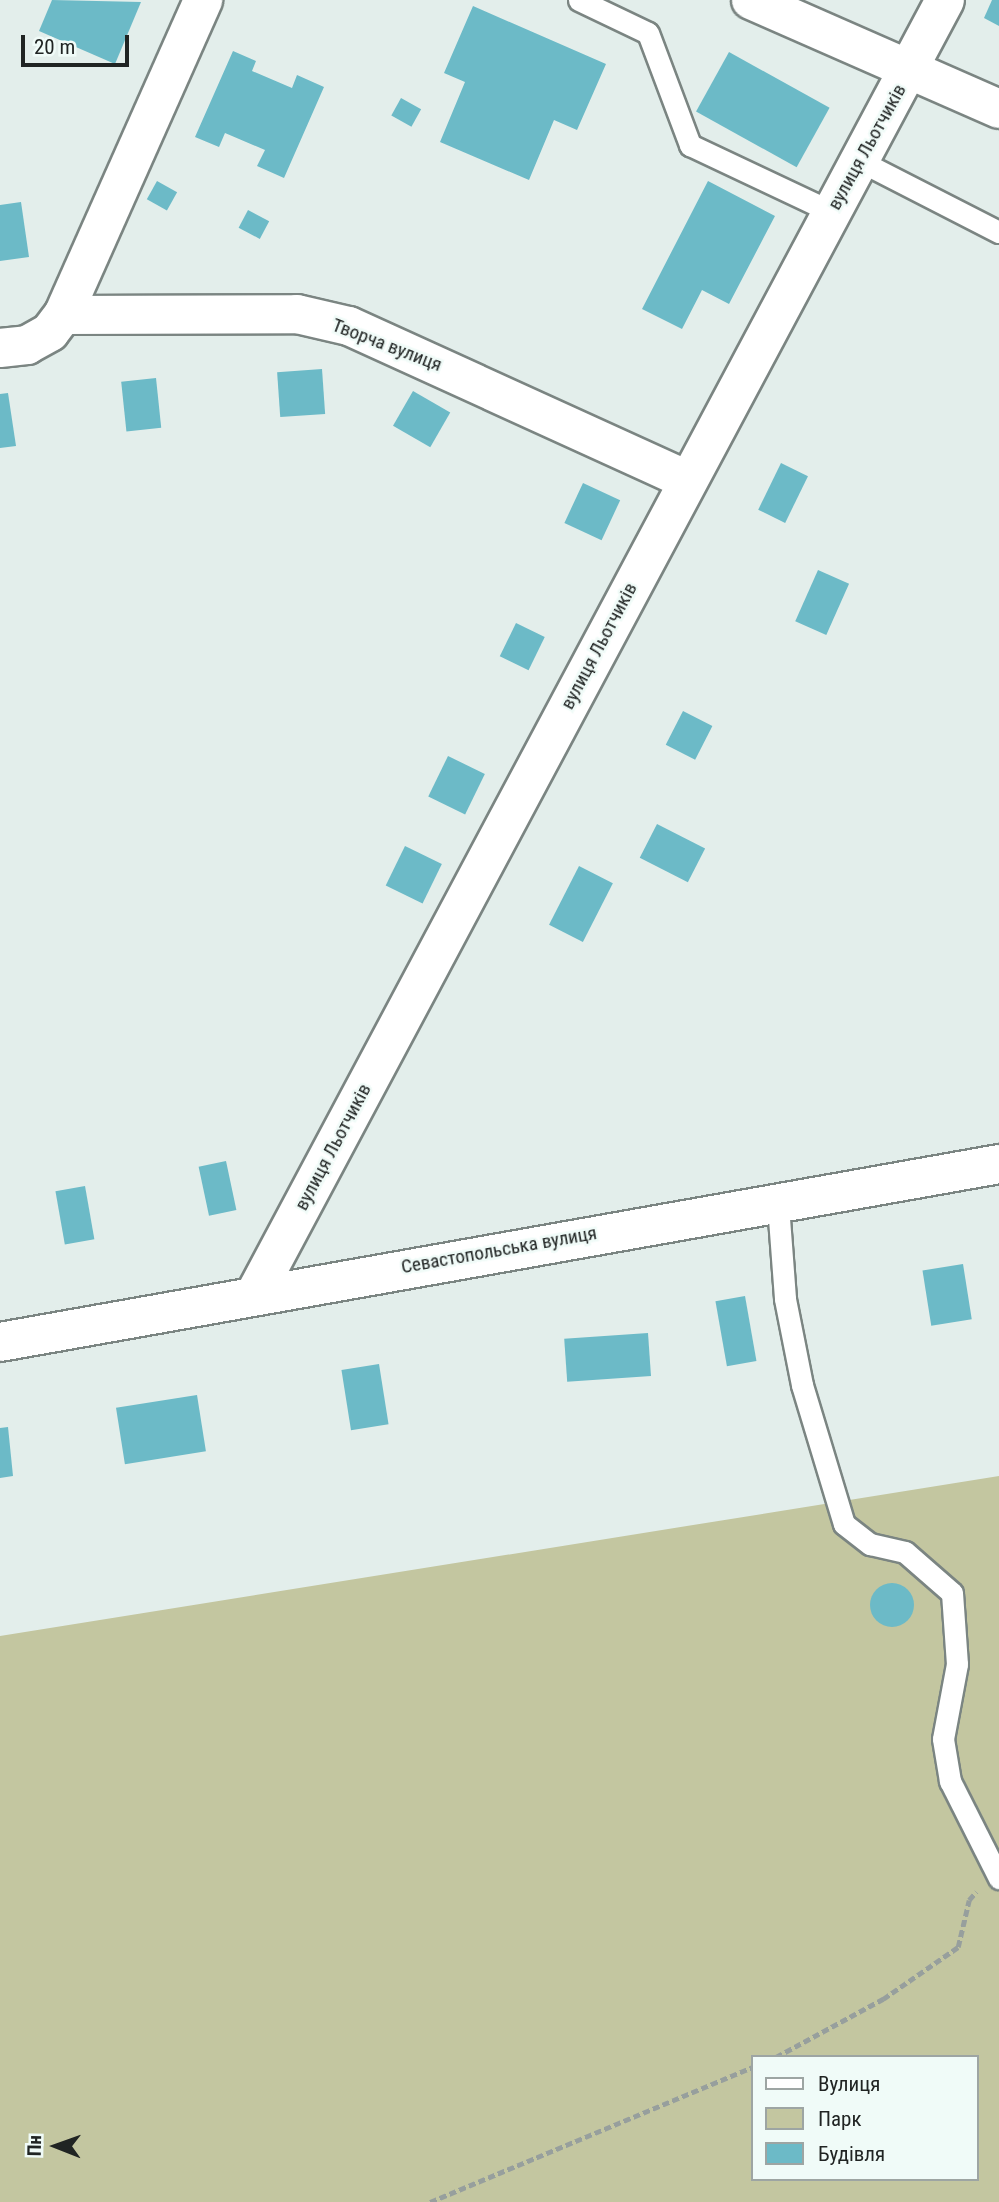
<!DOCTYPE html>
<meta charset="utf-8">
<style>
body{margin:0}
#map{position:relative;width:999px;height:2202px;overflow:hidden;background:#e3eeeb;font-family:"Roboto Condensed",sans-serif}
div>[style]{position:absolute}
.green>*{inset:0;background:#c3c6a0}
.building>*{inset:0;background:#6cbac7;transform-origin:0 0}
.round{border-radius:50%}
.path>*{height:4.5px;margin-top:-2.25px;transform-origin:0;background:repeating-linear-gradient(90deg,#979f9d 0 7px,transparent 0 10.5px)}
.roads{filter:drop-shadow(2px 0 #7b8582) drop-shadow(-2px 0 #7b8582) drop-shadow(0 2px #7b8582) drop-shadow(0 -2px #7b8582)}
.service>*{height:21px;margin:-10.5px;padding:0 10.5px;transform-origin:10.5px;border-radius:10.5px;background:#fff}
.minor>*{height:38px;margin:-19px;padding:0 19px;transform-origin:19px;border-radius:19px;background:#fff}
.tertiary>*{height:38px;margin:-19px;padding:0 19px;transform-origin:19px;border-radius:19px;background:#fff}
span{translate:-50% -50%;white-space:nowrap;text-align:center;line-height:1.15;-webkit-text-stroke:5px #f0fbf8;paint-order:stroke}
.street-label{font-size:19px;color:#202423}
.legend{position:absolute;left:751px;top:2055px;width:228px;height:126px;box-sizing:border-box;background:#f0fbf8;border:2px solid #9da5a3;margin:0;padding:9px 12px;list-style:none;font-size:21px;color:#202423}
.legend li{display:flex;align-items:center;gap:14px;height:35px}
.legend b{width:35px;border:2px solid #9da5a3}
.north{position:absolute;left:21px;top:2111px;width:70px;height:70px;-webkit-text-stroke:5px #f0fbf8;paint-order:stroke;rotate:271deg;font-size:19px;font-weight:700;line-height:28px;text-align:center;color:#202423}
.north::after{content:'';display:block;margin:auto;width:24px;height:32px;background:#202423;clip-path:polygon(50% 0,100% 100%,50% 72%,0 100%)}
.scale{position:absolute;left:21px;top:35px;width:108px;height:32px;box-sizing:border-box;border:4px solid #202423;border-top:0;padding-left:9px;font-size:21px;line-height:24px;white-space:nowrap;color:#202423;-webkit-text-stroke:5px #f0fbf8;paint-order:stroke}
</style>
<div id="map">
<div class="green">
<i style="clip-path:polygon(evenodd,999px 1476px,999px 2202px,0 2202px,0 1636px,999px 1476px,752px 2057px,976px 2057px,976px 2179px,752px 2179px,752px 2057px)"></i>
</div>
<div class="building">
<i style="clip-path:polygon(52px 0,141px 2px,115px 64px,39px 31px)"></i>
<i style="clip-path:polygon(992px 0,999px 0,999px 26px,984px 18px)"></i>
<i style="clip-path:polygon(473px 6px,606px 64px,577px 130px,554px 120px,529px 180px,440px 142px,465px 82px,444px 73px)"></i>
<i style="clip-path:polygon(233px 51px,256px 61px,252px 71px,292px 88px,297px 75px,324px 87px,284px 178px,257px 166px,265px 150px,225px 133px,219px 147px,195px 137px)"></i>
<i style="left:729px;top:52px;width:115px;height:68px;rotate:29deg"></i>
<i style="left:401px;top:98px;width:23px;height:20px;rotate:29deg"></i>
<i style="left:157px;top:181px;width:23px;height:21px;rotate:29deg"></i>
<i style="clip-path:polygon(708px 181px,775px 216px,729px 304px,702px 290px,682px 329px,642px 309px)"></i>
<i style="clip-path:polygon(21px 202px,29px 257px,0 261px,0 205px)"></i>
<i style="left:248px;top:210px;width:24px;height:20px;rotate:28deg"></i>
<i style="left:322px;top:369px;width:45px;height:45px;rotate:86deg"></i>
<i style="left:156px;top:378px;width:50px;height:35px;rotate:84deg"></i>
<i style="left:413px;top:391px;width:43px;height:40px;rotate:30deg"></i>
<i style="clip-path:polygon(8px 393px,16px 446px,0 448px,0 394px)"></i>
<i style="left:781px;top:463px;width:30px;height:52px;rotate:26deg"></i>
<i style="left:583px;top:483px;width:41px;height:44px;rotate:25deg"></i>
<i style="left:818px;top:570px;width:34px;height:56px;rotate:24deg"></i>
<i style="left:516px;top:623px;width:32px;height:37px;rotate:26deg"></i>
<i style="left:683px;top:711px;width:33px;height:38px;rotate:27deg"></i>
<i style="left:448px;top:756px;width:41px;height:45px;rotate:26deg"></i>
<i style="left:657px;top:824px;width:54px;height:38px;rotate:27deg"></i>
<i style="left:405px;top:846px;width:41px;height:44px;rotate:26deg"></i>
<i style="left:579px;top:866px;width:38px;height:66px;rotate:27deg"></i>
<i style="left:226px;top:1161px;width:50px;height:28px;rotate:78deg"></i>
<i style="left:85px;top:1186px;width:54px;height:30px;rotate:80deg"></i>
<i style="left:963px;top:1264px;width:56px;height:41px;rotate:81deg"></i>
<i style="left:745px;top:1296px;width:66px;height:30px;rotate:80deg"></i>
<i style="left:648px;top:1333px;width:43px;height:84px;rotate:86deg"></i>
<i style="left:379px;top:1364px;width:61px;height:38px;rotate:81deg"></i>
<i style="left:197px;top:1395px;width:57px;height:82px;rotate:81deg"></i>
<i style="clip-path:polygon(8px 1427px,13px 1476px,0 1478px,0 1428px)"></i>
<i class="round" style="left:870px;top:1583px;width:44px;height:44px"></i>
</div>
<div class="path">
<i style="left:776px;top:2057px;width:122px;rotate:-28.5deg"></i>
<i style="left:883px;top:1999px;width:91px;rotate:-34.7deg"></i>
<i style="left:958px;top:1947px;width:48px;rotate:-76.8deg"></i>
<i style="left:969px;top:1900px;width:11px;rotate:-49deg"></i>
<i style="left:430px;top:2202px;width:349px;rotate:-22.7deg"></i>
</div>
<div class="roads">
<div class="service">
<i style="left:579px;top:0;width:76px;rotate:25.6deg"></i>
<i style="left:648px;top:33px;width:120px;rotate:69.4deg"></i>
<i style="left:690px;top:145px;width:157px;rotate:25.3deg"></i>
<i style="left:860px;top:161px;width:156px;rotate:27.1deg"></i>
<i style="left:778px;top:1205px;width:94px;rotate:85.7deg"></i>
<i style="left:785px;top:1299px;width:88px;rotate:78.8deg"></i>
<i style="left:802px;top:1385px;width:145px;rotate:73.2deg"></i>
<i style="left:844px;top:1524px;width:33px;rotate:38deg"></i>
<i style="left:870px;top:1544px;width:36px;rotate:13deg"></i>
<i style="left:905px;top:1552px;width:62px;rotate:41.1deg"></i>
<i style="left:952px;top:1593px;width:71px;rotate:86deg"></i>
<i style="left:957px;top:1664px;width:76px;rotate:100.6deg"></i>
<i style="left:943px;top:1739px;width:43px;rotate:80.5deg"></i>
<i style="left:950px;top:1781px;width:109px;rotate:63.2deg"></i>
</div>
<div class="minor">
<i style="left:63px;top:315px;width:234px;rotate:-0.2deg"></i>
<i style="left:297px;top:314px;width:53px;rotate:13deg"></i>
<i style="left:349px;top:326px;width:371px;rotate:24.5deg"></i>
<i style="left:0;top:348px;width:27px;rotate:-6deg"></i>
<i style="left:27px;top:345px;width:26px;rotate:-29deg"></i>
<i style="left:50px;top:332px;width:21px;rotate:-53deg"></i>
<i style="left:63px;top:315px;width:345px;rotate:-66deg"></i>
<i style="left:255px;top:1294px;width:1466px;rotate:-61.93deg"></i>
<i style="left:0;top:1342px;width:1015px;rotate:-10.1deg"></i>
</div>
<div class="tertiary">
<i style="left:751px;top:0;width:271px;rotate:23.7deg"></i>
</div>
</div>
<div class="street-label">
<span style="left:867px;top:147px;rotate:-61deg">вулиця Льотчиків</span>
<span style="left:387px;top:345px;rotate:21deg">Творча вулиця</span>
<span style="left:599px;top:646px;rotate:-62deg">вулиця Льотчиків</span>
<span style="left:333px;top:1147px;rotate:-62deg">вулиця Льотчиків</span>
<span style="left:499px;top:1250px;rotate:-10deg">Севастопольська вулиця</span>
</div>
<ul class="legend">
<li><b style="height:9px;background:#fff"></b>Вулиця</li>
<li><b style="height:19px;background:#c3c6a0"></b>Парк</li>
<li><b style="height:19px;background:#6cbac7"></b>Будівля</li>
</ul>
<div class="north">Пн</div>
<div class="scale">20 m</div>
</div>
